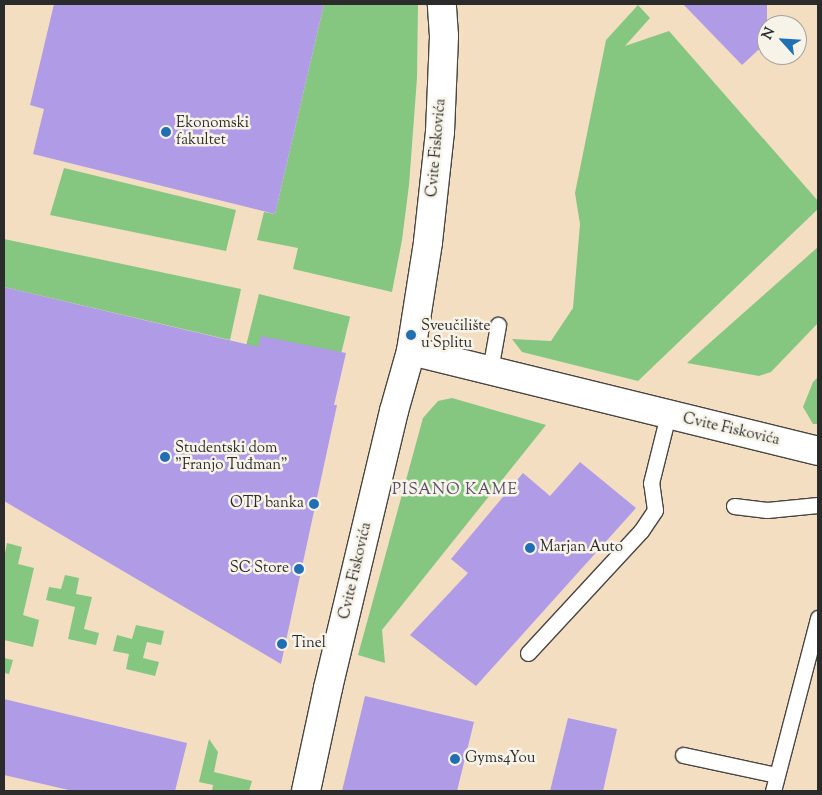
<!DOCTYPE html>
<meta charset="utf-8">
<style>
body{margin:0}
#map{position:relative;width:822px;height:795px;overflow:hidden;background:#f3dec2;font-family:"Sorts Mill Goudy",serif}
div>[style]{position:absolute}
.green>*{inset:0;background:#85c780;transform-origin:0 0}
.building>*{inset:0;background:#b09be6}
.roads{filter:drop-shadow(1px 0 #494642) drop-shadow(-1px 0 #494642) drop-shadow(0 1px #494642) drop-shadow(0 -1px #494642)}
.service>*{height:15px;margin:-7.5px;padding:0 7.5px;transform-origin:7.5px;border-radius:7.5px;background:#fff}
.minor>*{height:28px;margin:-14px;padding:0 14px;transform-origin:14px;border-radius:14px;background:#fff}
.dots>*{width:14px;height:14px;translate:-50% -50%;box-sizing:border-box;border:2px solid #f7f3e8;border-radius:50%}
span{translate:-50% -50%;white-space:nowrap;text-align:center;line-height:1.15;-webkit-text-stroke:5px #f7f3e8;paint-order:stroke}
.poi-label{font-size:15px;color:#2b2b2b}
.left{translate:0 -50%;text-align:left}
.right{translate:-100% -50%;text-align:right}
.street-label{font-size:15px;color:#2b2b2b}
.neighbourhood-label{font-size:16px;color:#5a526c;letter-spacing:1px}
.frame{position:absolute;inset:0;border:5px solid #2b2b2b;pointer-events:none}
.north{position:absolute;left:757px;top:15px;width:50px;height:50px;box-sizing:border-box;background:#f7f3e8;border:1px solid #a5a39c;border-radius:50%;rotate:296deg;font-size:14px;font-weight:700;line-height:20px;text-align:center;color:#2b2b2b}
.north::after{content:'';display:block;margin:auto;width:18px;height:22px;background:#1f6fb2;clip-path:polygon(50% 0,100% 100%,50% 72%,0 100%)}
</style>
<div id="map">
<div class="green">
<i style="clip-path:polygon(324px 4px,418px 4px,417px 78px,409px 185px,402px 240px,392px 292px,293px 269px,298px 248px,257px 240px,264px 212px,275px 214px)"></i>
<i style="clip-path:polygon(638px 5px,650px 18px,625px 46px,669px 31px,818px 201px,818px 209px,638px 381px,522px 352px,512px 339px,551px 341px,573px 308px,580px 224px,575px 193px,606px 40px)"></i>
<i style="clip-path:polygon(64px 168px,236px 210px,226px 251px,50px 215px)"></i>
<i style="clip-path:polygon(4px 239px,241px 289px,230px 340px,4px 287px)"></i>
<i style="clip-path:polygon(818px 247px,818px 323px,771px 372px,759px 376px,687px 363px)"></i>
<i style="left:259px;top:294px;width:94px;height:94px;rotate:14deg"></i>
<i style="clip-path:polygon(818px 377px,818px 424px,813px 424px,803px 407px,813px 382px)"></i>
<i style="clip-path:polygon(452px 398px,546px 425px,382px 630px,385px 663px,358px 655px,423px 418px,438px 401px)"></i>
<i style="clip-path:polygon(7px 543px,22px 547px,18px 564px,34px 568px,23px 615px,39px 620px,33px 647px,4px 640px,4px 558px)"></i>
<i style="clip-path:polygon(65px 575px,79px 578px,76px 594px,92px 597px,84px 629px,99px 633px,96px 645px,68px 639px,75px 607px,46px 600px,49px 587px,61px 589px)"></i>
<i style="clip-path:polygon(136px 625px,164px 631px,161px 645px,147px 642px,143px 658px,159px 662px,155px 676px,126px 669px,129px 654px,113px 651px,117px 635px,132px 639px)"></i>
<i style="clip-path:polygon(4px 658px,13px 660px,9px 674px,4px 673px)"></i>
<i style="clip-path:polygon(209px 739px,218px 752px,214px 772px,252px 781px,249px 791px,212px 791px,213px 785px,199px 782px)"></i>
</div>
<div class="building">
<i style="clip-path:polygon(54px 4px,324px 4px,275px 214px,33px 154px,44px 109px,30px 105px)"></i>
<i style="clip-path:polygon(683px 4px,767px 4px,767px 42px,742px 65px)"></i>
<i style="clip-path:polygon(4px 287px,258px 347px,261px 336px,346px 353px,334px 405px,337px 405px,281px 664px,4px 501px)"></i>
<i style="clip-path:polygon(580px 462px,636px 508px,476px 686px,410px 635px,468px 573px,451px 559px,523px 473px,550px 496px)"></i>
<i style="clip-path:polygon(365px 696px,474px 722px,457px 791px,342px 791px)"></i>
<i style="clip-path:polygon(4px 699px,187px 743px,175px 791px,73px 791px,4px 775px)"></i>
<i style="clip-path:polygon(568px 718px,617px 729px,603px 791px,550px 791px)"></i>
</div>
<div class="roads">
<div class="service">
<i style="left:490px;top:370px;width:46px;rotate:-79.9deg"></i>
<i style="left:734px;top:506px;width:33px;rotate:7deg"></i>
<i style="left:767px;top:510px;width:51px;rotate:-5.6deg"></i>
<i style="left:528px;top:653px;width:166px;rotate:-47.2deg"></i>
<i style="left:641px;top:531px;width:25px;rotate:-56deg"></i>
<i style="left:655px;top:510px;width:27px;rotate:-98deg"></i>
<i style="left:651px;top:483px;width:70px;rotate:-76deg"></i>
<i style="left:683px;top:755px;width:95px;rotate:12.1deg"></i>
<i style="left:773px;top:791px;width:179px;rotate:-75.4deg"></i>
</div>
<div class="minor">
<i style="left:411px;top:351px;width:419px;rotate:13.8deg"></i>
<i style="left:306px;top:791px;width:105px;rotate:-77.9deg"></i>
<i style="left:328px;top:688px;width:285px;rotate:-76.6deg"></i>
<i style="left:394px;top:411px;width:62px;rotate:-74.2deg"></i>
<i style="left:411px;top:351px;width:110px;rotate:-81.1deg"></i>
<i style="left:428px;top:242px;width:111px;rotate:-83.8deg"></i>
<i style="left:440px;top:132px;width:96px;rotate:-87.6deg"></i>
<i style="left:444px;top:36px;width:32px;rotate:-94deg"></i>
</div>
</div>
<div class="dots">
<i style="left:166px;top:132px;background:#1f6fb2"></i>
<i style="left:411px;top:335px;background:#1f6fb2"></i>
<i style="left:165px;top:457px;background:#1f6fb2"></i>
<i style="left:314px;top:504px;background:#1f6fb2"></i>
<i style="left:530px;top:548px;background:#1f6fb2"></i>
<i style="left:299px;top:569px;background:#1f6fb2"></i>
<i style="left:282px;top:644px;background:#1f6fb2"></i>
<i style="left:455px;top:759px;background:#1f6fb2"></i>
</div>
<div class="poi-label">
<span class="left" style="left:176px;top:132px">Ekonomski<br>fakultet</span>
<span class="left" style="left:421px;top:335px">Sveučilište<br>u Splitu</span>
<span class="left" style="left:175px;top:457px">Studentski dom<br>"Franjo Tuđman"</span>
<span class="right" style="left:304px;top:504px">OTP banka</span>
<span class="left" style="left:540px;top:548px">Marjan Auto</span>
<span class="right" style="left:289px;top:569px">SC Store</span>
<span class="left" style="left:292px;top:644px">Tinel</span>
<span class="left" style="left:465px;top:759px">Gyms4You</span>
</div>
<div class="street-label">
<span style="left:437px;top:148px;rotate:-85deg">Cvite Fiskovića</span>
<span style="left:731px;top:430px;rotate:13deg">Cvite Fiskovića</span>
<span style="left:356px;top:571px;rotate:-77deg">Cvite Fiskovića</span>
</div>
<div class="neighbourhood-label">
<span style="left:455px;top:491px">PISANO KAME</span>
</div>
<div class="frame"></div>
<div class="north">N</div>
</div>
